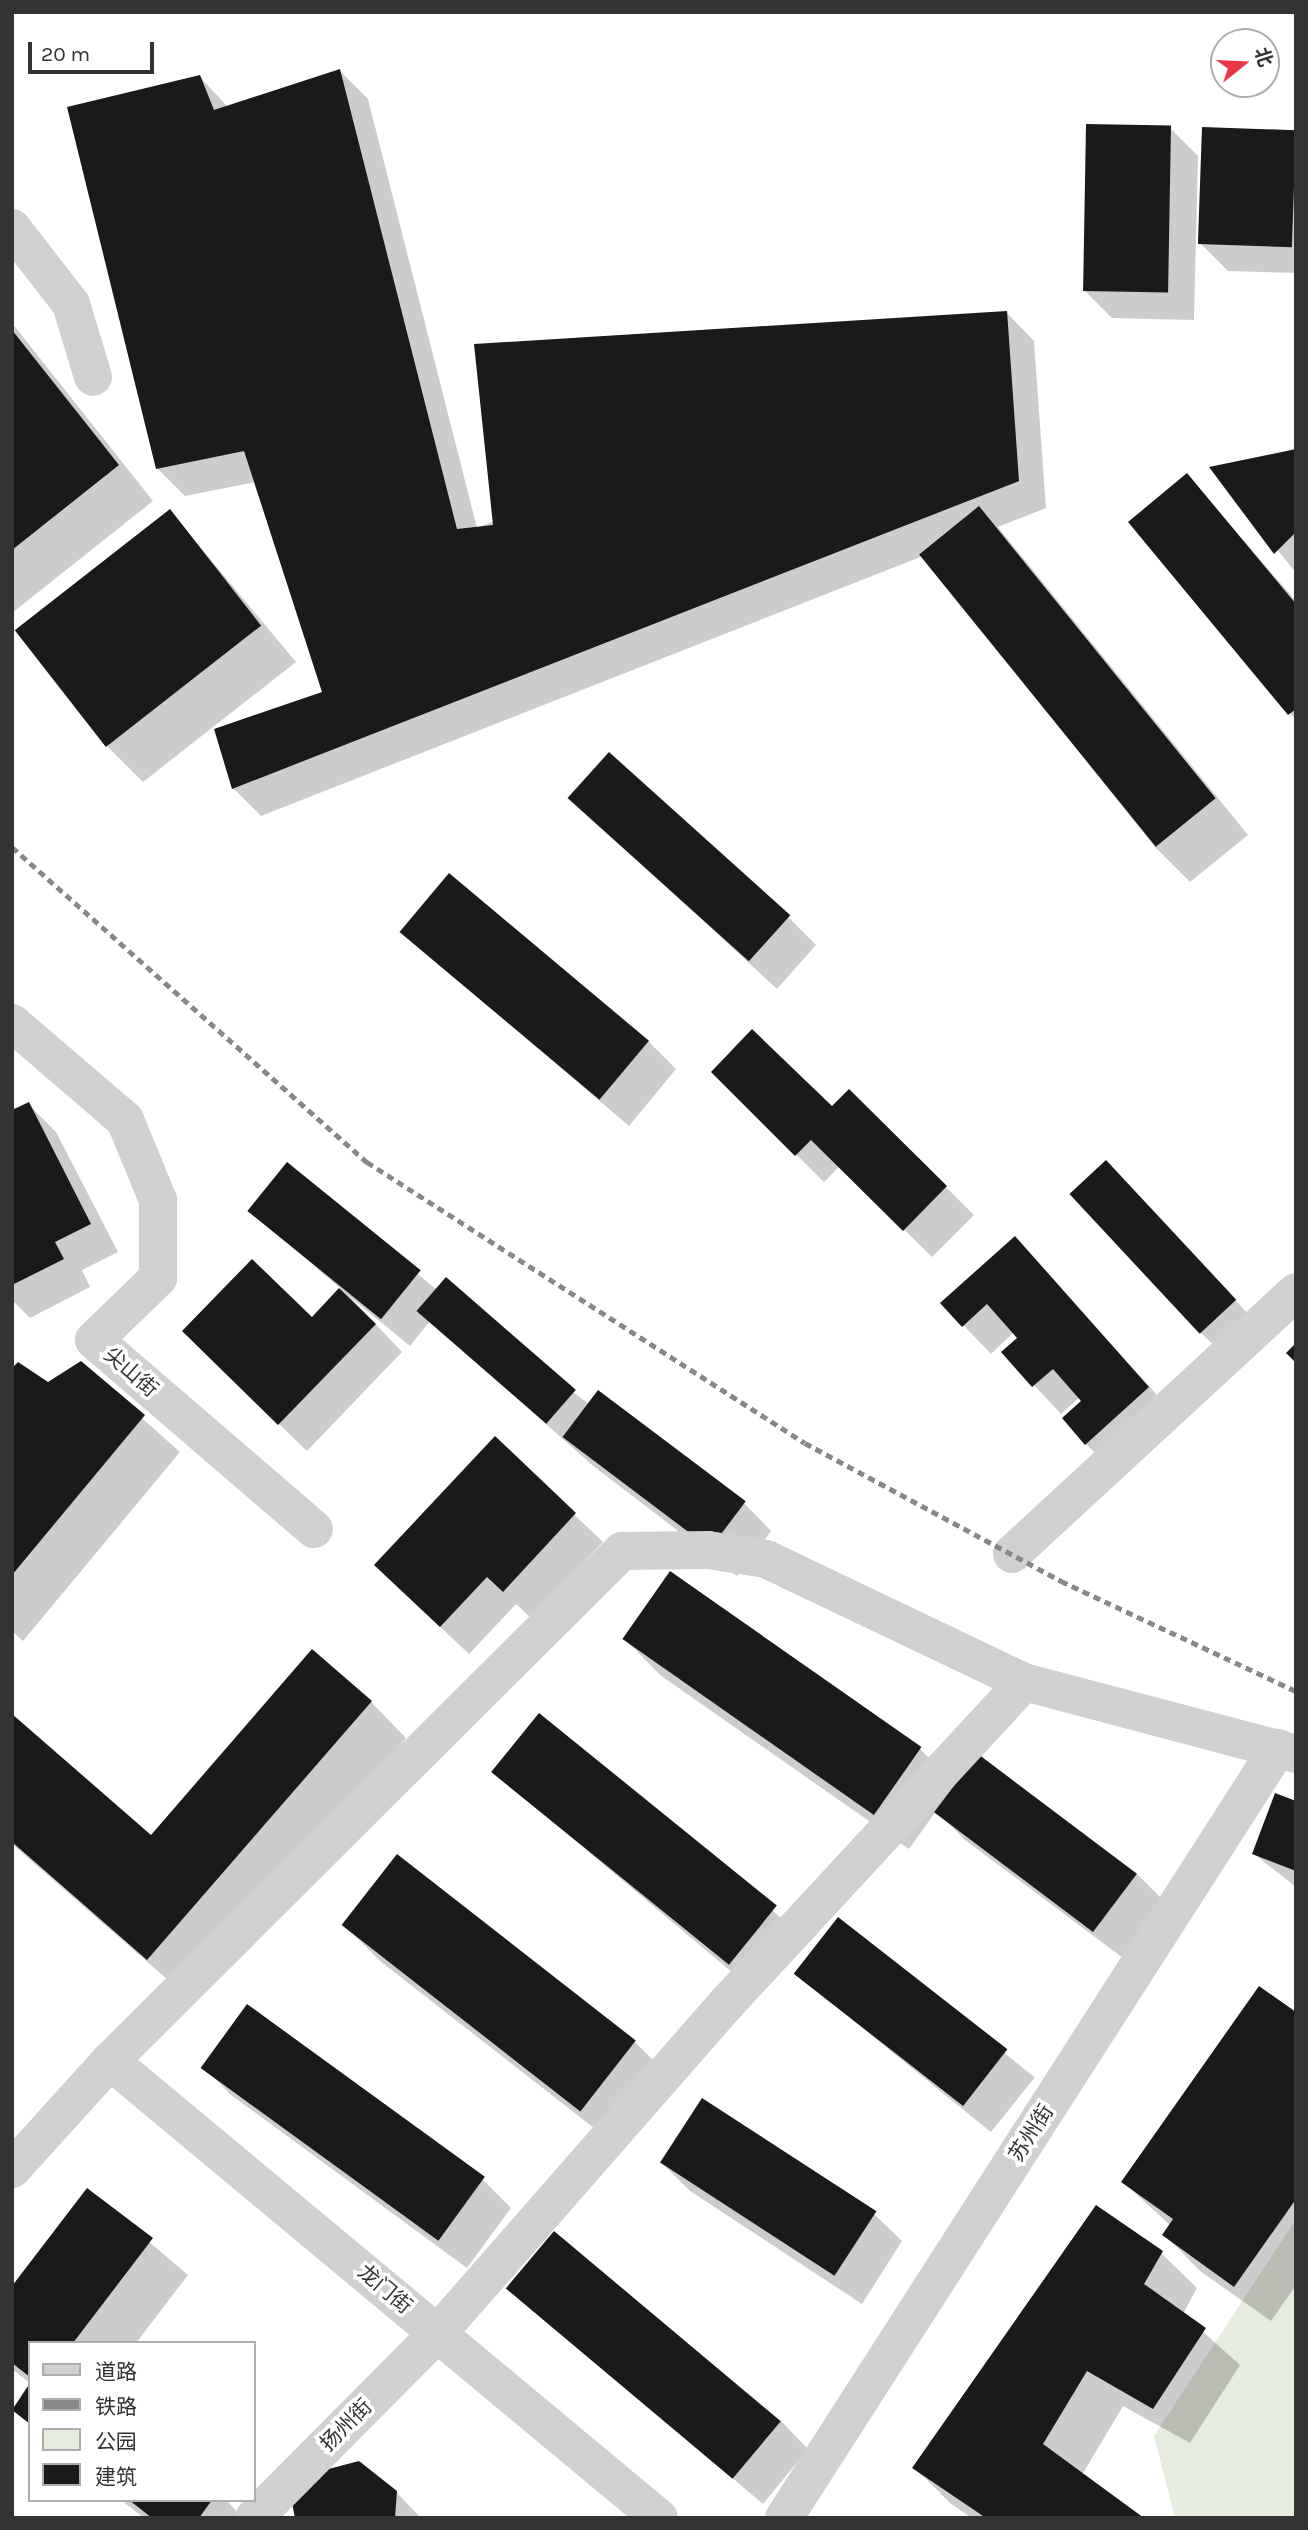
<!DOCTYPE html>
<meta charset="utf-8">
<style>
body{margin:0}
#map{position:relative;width:1308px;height:2530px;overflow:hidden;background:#fff;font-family:Karla,"Noto Sans SC",sans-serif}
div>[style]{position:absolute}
.green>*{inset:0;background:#e6ecdf}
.shadow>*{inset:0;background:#0003;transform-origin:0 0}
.building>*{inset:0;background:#1a1a1a;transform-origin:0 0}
.minor>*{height:38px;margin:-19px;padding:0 19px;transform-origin:19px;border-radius:19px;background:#d0d0d0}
.rail>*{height:5px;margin-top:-2.5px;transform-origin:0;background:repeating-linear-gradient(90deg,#888 0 7px,transparent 0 12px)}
span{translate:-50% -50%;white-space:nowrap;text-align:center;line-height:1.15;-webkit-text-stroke:7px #fff;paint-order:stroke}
.street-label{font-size:21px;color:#333}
.frame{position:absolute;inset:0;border:14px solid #333;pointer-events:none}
.legend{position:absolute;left:28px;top:2341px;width:228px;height:161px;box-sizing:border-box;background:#fff;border:2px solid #adadad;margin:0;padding:9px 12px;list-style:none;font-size:21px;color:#333}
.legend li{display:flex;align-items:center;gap:14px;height:35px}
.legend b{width:35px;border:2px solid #adadad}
.north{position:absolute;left:1210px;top:28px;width:70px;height:70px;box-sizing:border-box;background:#fff;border:2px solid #adadad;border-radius:50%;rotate:72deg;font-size:19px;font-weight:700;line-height:28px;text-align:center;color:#333}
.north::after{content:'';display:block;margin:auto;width:24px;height:32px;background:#e63946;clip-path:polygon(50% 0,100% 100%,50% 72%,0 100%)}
.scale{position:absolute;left:28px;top:42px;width:126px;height:32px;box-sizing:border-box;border:4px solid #333;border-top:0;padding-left:9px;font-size:21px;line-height:24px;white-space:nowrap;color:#333;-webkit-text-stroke:5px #fff;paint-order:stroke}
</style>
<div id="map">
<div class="green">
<i style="clip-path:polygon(1296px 2219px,1296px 2518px,1175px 2518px,1154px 2436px)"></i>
</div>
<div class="shadow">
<i style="clip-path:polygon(340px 71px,368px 99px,477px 528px,1007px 313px,1034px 341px,1046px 508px,998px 527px,1248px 835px,1190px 882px,1155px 847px,923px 556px,261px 816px,233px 788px,324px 693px,256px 482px,185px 496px,157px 468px,200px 77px,228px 107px)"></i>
<i style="clip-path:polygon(1170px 128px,1198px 156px,1194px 320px,1112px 318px,1084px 290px)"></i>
<i style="clip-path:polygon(1296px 132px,1296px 273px,1228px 271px,1200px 243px)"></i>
<i style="clip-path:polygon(12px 323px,153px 501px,12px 613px)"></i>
<i style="clip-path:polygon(1296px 451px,1296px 573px,1212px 468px)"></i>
<i style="clip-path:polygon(1187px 475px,1296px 601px,1296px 720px,1130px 522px)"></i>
<i style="clip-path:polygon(170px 511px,296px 662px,143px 782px,108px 747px)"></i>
<i style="clip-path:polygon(570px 798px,788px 917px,816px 945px,777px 989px)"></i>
<i style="clip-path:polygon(402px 932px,648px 1041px,676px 1069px,629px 1126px)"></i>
<i style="clip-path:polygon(713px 1072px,832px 1109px,849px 1091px,974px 1215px,932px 1257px,840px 1166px,824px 1182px)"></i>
<i style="clip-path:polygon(28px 1104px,56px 1132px,118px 1252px,82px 1270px,90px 1287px,30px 1318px,12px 1300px,12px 1112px)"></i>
<i style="clip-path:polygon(287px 1165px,437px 1290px,589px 1404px,744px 1503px,771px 1531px,737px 1576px,592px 1465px,430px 1321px,410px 1346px,349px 1296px,402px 1352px,307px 1451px,212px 1359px,312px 1320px,341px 1289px,250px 1210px)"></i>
<i style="clip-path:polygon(1134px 1191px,1262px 1329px,1229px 1360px,1201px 1333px)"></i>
<i style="clip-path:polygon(1015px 1238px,1176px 1416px,1114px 1471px,1086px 1444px,1080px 1397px,1061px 1414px,1004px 1353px,1020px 1338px,1014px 1332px,991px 1354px,942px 1303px)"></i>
<i style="clip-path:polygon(81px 1364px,180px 1452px,23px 1641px,12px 1631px,12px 1371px,48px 1384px)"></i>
<i style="clip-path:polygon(495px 1439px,603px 1542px,531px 1618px,516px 1604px,469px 1654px,404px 1593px)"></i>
<i style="clip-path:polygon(625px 1639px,919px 1748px,957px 1786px,1137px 1874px,1165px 1902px,1123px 1958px,965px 1840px,936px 1811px,909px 1849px,660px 1675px)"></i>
<i style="clip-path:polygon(371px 1702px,406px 1738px,184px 1994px,12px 1844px,12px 1716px,151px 1838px)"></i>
<i style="left:539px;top:1715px;width:344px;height:73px;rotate:40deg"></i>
<i style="clip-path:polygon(1296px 1802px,1296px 1887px,1254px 1854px)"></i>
<i style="left:839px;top:1919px;width:252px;height:70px;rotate:39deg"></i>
<i style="clip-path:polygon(344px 1925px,635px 2042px,670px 2077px,617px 2146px,380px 1961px)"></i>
<i style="clip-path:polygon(247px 2007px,483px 2180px,511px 2208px,467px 2268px,231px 2095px,204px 2067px)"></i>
<i style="clip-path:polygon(1296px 2014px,1296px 2285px,1271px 2321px,1200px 2271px,1165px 2235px,1171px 2226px,1123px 2182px)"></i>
<i style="clip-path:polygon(662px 2163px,874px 2214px,902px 2241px,862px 2304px,690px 2191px)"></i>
<i style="clip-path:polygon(88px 2190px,188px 2275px,136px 2343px,30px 2343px,30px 2383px,12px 2369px,12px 2289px)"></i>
<i style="clip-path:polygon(1161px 2253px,1197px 2288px,1183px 2314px,1240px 2365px,1190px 2443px,1123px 2406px,1082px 2475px,1141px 2518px,972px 2518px,950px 2503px,914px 2467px)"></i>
<i style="clip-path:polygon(509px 2289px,781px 2421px,808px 2449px,763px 2504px)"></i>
<i style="clip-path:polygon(396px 2492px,421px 2518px,297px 2518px)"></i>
<i style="clip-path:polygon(121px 2500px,226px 2500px,243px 2518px,144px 2518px)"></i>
</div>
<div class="building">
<i style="clip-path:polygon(340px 69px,457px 529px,493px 525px,474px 344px,1007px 311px,1019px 481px,232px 789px,214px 729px,322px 692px,244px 451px,156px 469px,67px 107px,200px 75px,214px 110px)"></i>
<i style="left:1086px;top:124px;width:85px;height:167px;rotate:1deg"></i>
<i style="left:1202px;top:127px;width:94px;height:117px;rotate:2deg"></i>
<i style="clip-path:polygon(12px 330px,119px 465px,12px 550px)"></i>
<i style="clip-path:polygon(1296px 449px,1296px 532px,1274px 554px,1209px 467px)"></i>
<i style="clip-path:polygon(1187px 473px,1296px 604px,1296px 709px,1288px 715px,1128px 522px)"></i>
<i style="left:979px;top:506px;width:376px;height:77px;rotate:51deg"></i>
<i style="left:170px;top:509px;width:148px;height:197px;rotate:52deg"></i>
<i style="left:609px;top:752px;width:244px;height:62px;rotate:42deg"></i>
<i style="left:449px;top:873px;width:261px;height:77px;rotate:40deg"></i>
<i style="clip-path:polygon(752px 1029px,832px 1106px,849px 1089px,947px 1186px,903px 1231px,811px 1140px,795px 1156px,711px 1072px)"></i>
<i style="clip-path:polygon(29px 1102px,91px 1224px,55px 1242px,64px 1259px,12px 1285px,12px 1110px)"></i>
<i style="left:1106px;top:1160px;width:191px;height:50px;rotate:47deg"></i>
<i style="left:287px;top:1162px;width:172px;height:63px;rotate:39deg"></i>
<i style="clip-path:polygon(1015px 1236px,1149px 1387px,1085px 1445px,1062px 1418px,1081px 1401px,1053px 1369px,1032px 1387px,1001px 1352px,1017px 1338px,987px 1304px,962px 1327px,940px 1303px)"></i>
<i style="clip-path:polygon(252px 1259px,312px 1317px,339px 1288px,376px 1324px,278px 1425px,182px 1331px)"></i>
<i style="left:446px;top:1277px;width:172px;height:45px;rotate:41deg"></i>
<i style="clip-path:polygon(1296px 1343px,1296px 1363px,1286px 1353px)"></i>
<i style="clip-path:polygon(81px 1361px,145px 1415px,12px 1575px,12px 1368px,18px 1362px,48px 1382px)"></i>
<i style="left:598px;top:1390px;width:185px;height:59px;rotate:37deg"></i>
<i style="clip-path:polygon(495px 1436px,576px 1513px,503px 1592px,487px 1577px,440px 1627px,374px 1565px)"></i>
<i style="left:670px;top:1571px;width:307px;height:83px;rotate:35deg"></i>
<i style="clip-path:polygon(312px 1649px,372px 1701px,147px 1960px,12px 1842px,12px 1714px,151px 1835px)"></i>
<i style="left:539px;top:1713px;width:306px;height:76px;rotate:39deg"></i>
<i style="left:978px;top:1754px;width:199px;height:73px;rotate:37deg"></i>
<i style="clip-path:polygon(1275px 1793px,1296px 1801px,1296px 1871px,1252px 1854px)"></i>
<i style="left:397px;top:1854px;width:303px;height:90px;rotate:38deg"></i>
<i style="left:838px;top:1917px;width:215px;height:72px;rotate:38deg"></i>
<i style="clip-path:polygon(1259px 1986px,1296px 2012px,1296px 2199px,1234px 2287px,1162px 2235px,1173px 2219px,1121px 2182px)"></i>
<i style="left:247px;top:2004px;width:294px;height:79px;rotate:36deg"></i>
<i style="left:702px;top:2098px;width:208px;height:77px;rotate:33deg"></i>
<i style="clip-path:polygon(87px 2188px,153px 2238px,73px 2343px,30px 2343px,30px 2377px,12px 2363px,12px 2286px)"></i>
<i style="clip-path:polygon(1096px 2205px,1163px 2251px,1144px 2284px,1206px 2328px,1153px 2409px,1087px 2371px,1043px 2444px,1144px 2518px,986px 2518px,912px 2468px)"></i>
<i style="left:554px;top:2231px;width:296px;height:75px;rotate:40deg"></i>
<i style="clip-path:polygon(30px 2383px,30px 2424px,12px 2410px)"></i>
<i style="clip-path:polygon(359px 2461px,397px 2491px,395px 2518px,295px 2518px,292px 2503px,321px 2471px)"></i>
<i style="clip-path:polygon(129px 2500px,212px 2500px,199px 2518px,152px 2518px)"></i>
</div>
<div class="minor">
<i style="left:12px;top:228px;width:96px;rotate:52.2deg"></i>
<i style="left:71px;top:304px;width:76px;rotate:73.2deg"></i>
<i style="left:12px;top:1023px;width:149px;rotate:40.6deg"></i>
<i style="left:125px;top:1120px;width:87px;rotate:67.6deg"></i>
<i style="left:158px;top:1200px;width:78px;rotate:90deg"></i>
<i style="left:158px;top:1278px;width:89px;rotate:135.9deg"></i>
<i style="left:94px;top:1340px;width:290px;rotate:40.7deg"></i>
<i style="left:1012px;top:1554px;width:386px;rotate:-42.7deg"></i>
<i style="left:110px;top:2061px;width:714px;rotate:39.77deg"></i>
<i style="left:12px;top:2169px;width:146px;rotate:-47.8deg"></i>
<i style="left:110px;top:2061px;width:723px;rotate:-44.89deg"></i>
<i style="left:622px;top:1551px;width:86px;rotate:-0.7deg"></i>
<i style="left:708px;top:1550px;width:59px;rotate:8.8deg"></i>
<i style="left:766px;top:1559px;width:286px;rotate:25.5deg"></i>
<i style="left:1024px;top:1682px;width:281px;rotate:14.8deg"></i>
<i style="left:254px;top:2518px;width:261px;rotate:-45.2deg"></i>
<i style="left:438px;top:2333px;width:439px;rotate:-48.8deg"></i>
<i style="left:727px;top:2003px;width:437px;rotate:-47.2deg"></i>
<i style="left:784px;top:2518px;width:915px;rotate:-57.32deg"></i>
</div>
<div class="rail">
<i style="left:12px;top:847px;width:475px;rotate:41.6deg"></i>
<i style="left:367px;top:1162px;width:520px;rotate:32.68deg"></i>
<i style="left:805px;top:1443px;width:291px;rotate:28.3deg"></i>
<i style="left:1061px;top:1581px;width:259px;rotate:25.1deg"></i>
</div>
<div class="street-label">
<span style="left:131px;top:1372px;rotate:41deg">尖山街</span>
<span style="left:1031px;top:2133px;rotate:-57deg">苏州街</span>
<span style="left:385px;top:2289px;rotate:40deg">龙门街</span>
<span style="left:346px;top:2425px;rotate:-45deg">扬州街</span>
</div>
<div class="frame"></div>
<ul class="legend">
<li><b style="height:9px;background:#d0d0d0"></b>道路</li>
<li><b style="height:9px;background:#888"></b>铁路</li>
<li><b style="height:19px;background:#e6ecdf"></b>公园</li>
<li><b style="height:19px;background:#1a1a1a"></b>建筑</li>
</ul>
<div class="north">北</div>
<div class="scale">20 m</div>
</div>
